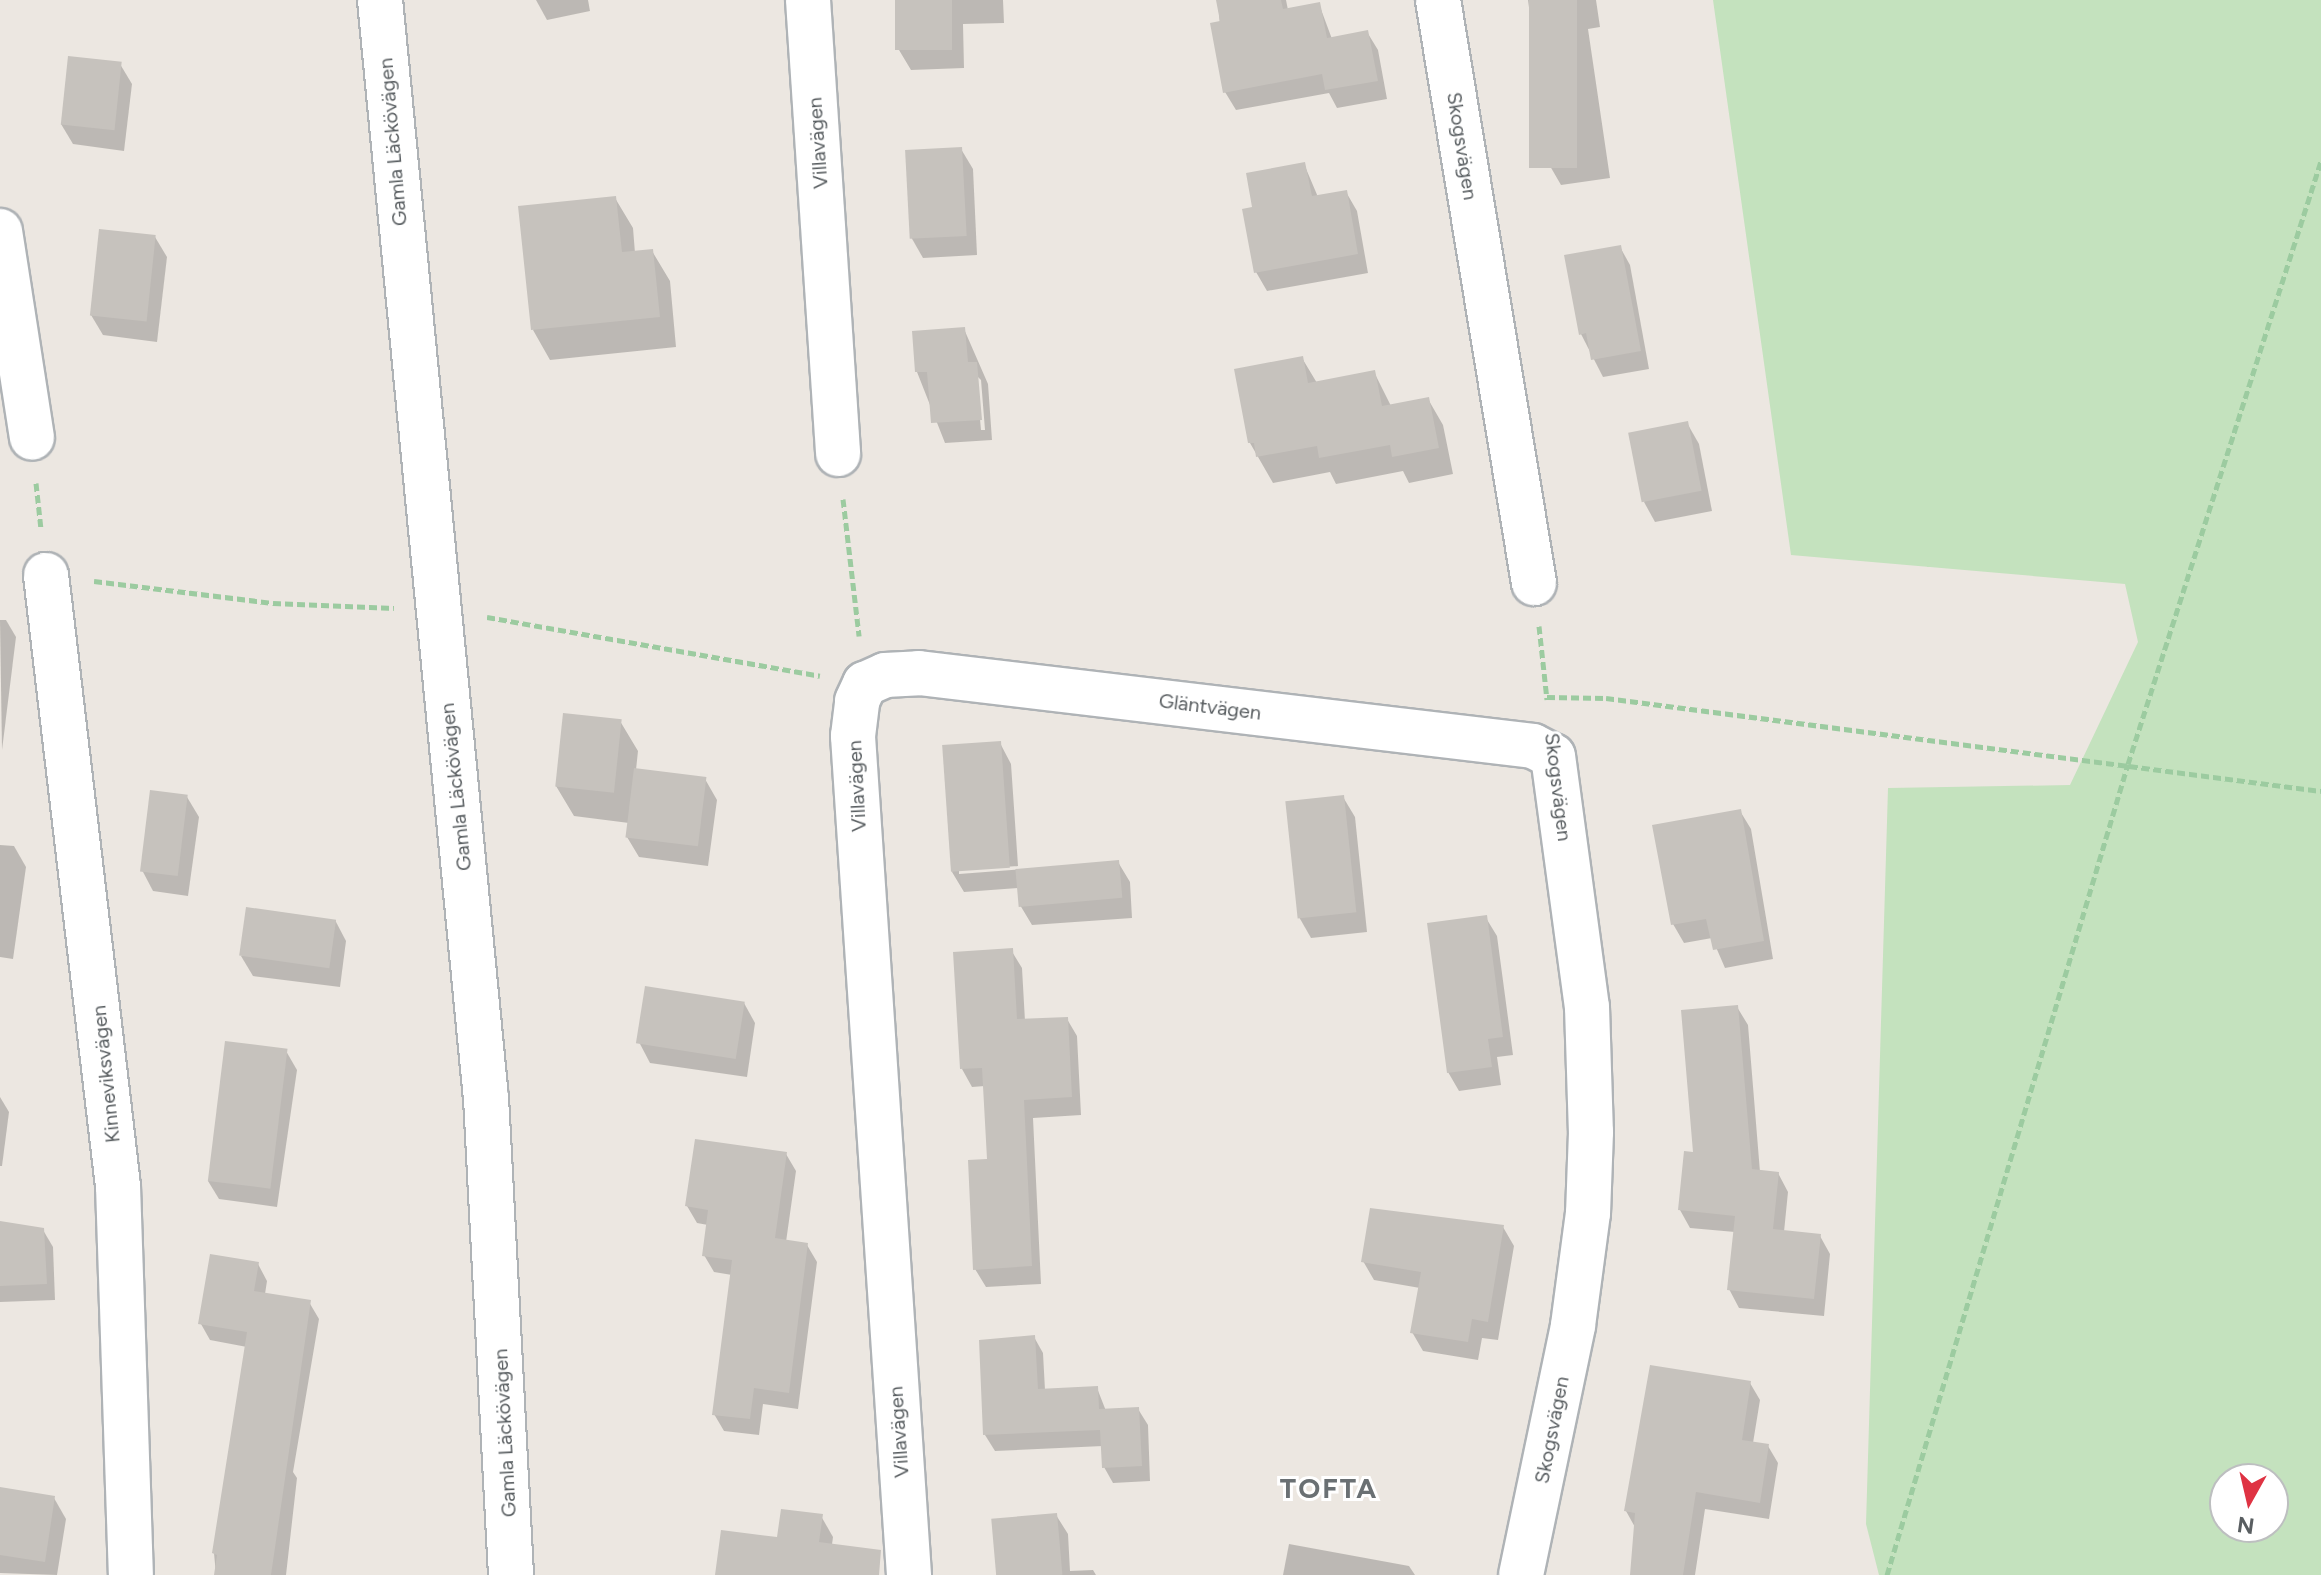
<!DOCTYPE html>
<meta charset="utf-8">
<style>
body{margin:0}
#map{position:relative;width:2321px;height:1575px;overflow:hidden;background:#ece7e1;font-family:Figtree,sans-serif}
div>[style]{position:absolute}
.green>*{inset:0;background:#c4e2be}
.shadow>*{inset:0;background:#0003}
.building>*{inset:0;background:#c6c2bd;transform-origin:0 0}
.path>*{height:5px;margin-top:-2.5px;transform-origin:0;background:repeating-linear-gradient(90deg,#9ccba0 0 8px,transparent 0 12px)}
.roads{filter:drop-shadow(2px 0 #afb3b6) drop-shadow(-2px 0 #afb3b6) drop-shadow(0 2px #afb3b6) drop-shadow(0 -2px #afb3b6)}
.street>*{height:44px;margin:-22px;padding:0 22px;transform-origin:22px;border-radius:22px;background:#fff}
span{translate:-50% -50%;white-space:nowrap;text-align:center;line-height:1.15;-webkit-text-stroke:6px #fff;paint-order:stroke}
.street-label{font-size:20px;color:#595e61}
.district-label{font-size:28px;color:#6a7073;font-weight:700;letter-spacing:2px}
.north{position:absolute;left:2209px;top:1463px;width:80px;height:80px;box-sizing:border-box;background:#fff;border:2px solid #bdbfc0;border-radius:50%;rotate:188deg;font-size:22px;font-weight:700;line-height:32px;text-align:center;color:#595e61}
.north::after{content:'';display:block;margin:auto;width:28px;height:36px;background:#df3343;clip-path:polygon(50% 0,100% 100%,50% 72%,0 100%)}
</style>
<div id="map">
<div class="green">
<i style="clip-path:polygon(evenodd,1713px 0,2321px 0,2321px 1575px,1879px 1575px,1866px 1524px,1888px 788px,2070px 785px,2138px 642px,2125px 584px,1791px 555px,1713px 0,2273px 1479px,2273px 1527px,2225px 1527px,2225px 1479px,2273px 1479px)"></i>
</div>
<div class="shadow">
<i style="clip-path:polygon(536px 0,588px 0,590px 11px,547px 20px)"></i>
<i style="clip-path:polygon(897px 0,1003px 0,1004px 23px,963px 24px,964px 68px,911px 70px,899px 50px)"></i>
<i style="clip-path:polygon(1218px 0,1286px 0,1288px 10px,1319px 4px,1332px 39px,1367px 32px,1378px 50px,1387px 99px,1337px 108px,1329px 93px,1236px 110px,1225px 92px)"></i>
<i style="clip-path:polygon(1528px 0,1596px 0,1600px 27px,1588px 29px,1610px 178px,1561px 185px,1550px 166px)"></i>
<i style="clip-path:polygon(120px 64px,132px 84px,124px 151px,73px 144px,61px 124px)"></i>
<i style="clip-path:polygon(961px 149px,973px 169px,977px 255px,923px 258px,911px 237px)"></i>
<i style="clip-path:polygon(1304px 164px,1318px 197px,1346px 192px,1357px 211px,1368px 273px,1267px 291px,1256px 272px,1254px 209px)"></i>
<i style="clip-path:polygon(615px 198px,633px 228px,635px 253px,652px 251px,670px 281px,676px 347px,550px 360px,533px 330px)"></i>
<i style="clip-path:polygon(155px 237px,167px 257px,157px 342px,103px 335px,91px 315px)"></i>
<i style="clip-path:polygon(1620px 247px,1630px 265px,1649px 369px,1603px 377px,1581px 334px)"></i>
<i style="clip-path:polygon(evenodd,964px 329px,988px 384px,992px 440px,945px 443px,917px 372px,964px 329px,976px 375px,981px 380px,985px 430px,981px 430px,976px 375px)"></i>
<i style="clip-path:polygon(1302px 358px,1317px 383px,1374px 372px,1391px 406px,1428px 399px,1443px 425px,1453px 474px,1409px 483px,1403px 471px,1336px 484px,1330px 472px,1273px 483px,1250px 443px)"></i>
<i style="clip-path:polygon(1687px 423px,1699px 444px,1712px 511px,1655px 522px,1644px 502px)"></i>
<i style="clip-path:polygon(0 620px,6px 620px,16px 637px,2px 750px)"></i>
<i style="clip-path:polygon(620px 721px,638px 751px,636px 770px,705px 779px,717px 800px,708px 866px,639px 857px,627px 837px,629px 823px,574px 816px,556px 786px)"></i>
<i style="clip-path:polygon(1000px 743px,1011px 764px,1018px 866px,959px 870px,959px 874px,1118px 862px,1130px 882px,1132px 918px,1032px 925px,1020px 905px,1019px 888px,964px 892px,952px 872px)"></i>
<i style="clip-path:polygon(187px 797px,199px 817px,188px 896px,153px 891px,142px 870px)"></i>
<i style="clip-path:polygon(1343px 797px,1355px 817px,1367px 932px,1311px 938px,1299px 917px)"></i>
<i style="clip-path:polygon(1740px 811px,1751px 829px,1773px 959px,1725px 968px,1712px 938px,1684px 943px,1673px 924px)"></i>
<i style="clip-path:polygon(0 845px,14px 846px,26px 867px,13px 959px,0 957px)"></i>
<i style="clip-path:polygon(1486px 918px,1497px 936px,1513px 1055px,1497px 1057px,1501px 1085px,1459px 1091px,1448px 1072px)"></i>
<i style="clip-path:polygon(335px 920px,346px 941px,340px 987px,253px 976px,241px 956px)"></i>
<i style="clip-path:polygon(1011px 950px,1022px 968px,1025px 1021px,1067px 1019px,1077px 1036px,1081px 1115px,1033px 1118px,1041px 1284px,986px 1287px,975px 1269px,989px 1161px,985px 1086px,972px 1087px,962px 1069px)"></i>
<i style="clip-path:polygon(744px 1003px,755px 1023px,747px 1077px,650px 1063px,639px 1042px)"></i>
<i style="clip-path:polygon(1737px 1007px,1748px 1025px,1760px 1172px,1778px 1173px,1788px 1192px,1784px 1232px,1820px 1236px,1830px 1254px,1824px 1316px,1739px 1308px,1729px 1289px,1735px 1232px,1690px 1228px,1680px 1210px)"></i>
<i style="clip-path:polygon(286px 1051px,297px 1070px,277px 1207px,219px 1199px,208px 1181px)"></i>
<i style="clip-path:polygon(0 1097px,9px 1112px,2px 1166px,0 1166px)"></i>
<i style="clip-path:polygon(786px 1154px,796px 1171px,786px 1242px,807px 1245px,817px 1262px,798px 1409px,763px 1404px,759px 1435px,724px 1431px,714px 1414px,732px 1275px,714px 1272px,704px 1255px,708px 1225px,697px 1223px,687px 1206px)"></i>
<i style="clip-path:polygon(0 1224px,43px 1230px,53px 1247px,55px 1300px,0 1302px)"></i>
<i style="clip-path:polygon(1503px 1227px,1514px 1246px,1498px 1340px,1482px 1338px,1478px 1360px,1423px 1351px,1412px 1332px,1420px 1288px,1374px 1280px,1363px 1261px)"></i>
<i style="clip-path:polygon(258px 1264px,267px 1281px,265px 1294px,309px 1302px,319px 1319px,293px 1472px,297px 1478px,286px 1575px,216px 1575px,214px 1553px,247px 1347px,210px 1340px,201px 1324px)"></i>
<i style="clip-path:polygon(1034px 1337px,1043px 1353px,1045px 1390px,1097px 1388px,1106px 1411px,1138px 1409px,1148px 1425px,1150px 1481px,1113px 1483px,1104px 1467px,1103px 1446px,995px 1451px,985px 1435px)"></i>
<i style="clip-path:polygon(1750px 1383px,1760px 1400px,1753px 1443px,1768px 1446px,1778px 1463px,1769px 1519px,1705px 1509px,1695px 1575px,1632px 1575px,1636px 1529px,1626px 1511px)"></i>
<i style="clip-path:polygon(0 1489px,54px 1498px,66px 1519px,57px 1575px,0 1573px)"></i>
<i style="clip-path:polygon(1056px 1515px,1068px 1534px,1070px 1571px,1093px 1570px,1096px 1575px,996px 1575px)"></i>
<i style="clip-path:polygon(821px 1516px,833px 1537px,828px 1575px,717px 1575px)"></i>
<i style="clip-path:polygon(1289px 1544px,1409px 1566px,1415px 1575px,1283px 1575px)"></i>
</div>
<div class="building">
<i style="left:895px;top:0;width:57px;height:50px"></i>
<i style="clip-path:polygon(1216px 0,1281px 0,1283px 9px,1320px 2px,1327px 38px,1368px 30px,1378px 81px,1325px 90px,1322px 74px,1223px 93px,1210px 23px,1220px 21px)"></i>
<i style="left:1529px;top:0;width:48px;height:168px"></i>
<i style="left:68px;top:56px;width:54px;height:69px;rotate:6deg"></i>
<i style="left:962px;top:147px;width:89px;height:57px;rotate:87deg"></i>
<i style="clip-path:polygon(1305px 162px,1312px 196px,1347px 190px,1358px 254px,1254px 273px,1242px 209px,1252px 207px,1246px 173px)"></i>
<i style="clip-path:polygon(616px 196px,622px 252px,653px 249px,660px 317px,531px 330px,518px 206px)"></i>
<i style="left:99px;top:229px;width:57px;height:87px;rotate:6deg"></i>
<i style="clip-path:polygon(1621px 245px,1641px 351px,1591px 360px,1586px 333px,1579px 335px,1564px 255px)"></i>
<i style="clip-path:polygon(965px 327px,968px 362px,977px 362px,982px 420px,931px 423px,927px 372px,915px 372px,912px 331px)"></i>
<i style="clip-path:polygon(1303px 356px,1308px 383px,1375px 370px,1382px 406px,1429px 397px,1439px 448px,1392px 457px,1390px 445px,1319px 458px,1317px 446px,1256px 457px,1254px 443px,1248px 443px,1234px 369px)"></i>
<i style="left:1688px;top:421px;width:71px;height:61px;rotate:79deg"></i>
<i style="left:563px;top:713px;width:59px;height:74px;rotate:6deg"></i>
<i style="left:1001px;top:741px;width:127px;height:59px;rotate:86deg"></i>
<i style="left:634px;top:768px;width:73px;height:70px;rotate:7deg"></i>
<i style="left:150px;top:790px;width:38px;height:82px;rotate:7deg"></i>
<i style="left:1344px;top:795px;width:118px;height:59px;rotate:84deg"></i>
<i style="clip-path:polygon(1741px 809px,1764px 941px,1713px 950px,1706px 919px,1671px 925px,1652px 825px)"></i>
<i style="left:1119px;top:860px;width:38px;height:104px;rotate:85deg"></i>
<i style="left:246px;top:907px;width:91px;height:49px;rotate:8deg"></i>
<i style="clip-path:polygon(1487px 915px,1503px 1037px,1488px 1039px,1492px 1067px,1447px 1073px,1427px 923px)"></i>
<i style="clip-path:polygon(1013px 948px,1017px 1019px,1068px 1017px,1072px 1097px,1024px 1100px,1032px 1266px,973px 1270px,968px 1160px,987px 1159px,982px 1068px,960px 1069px,953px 952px)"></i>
<i style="left:645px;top:986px;width:101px;height:58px;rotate:9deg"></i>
<i style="clip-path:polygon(1738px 1005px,1752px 1169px,1779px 1172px,1773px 1229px,1821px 1234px,1814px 1299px,1727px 1290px,1735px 1216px,1678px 1210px,1684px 1151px,1693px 1152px,1681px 1010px)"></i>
<i style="left:225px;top:1041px;width:63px;height:141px;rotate:7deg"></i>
<i style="clip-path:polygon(695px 1139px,787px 1152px,775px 1238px,808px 1243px,789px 1393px,754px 1388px,750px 1419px,712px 1415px,732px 1260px,702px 1256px,708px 1210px,685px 1206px)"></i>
<i style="clip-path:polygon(1370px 1208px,1504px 1225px,1488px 1322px,1472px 1319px,1468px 1342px,1410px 1333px,1421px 1272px,1361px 1262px)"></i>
<i style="clip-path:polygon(0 1221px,44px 1228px,47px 1284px,0 1286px)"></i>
<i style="clip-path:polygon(210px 1254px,259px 1262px,254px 1291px,311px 1300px,271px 1575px,214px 1575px,217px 1555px,212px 1553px,247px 1332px,198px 1324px)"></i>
<i style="clip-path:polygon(1035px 1335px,1038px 1389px,1098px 1386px,1099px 1409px,1139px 1407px,1142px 1466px,1102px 1468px,1100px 1430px,983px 1435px,979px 1340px)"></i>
<i style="clip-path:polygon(1650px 1365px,1751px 1381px,1742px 1440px,1769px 1444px,1760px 1503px,1696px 1492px,1683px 1575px,1630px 1575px,1635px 1513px,1624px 1511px)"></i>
<i style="clip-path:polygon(0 1487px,55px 1496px,45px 1562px,0 1555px)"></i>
<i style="clip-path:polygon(781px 1509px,823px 1514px,819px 1542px,881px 1550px,879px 1575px,715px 1575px,721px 1530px,777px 1537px)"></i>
<i style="left:1057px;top:1513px;width:62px;height:66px;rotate:85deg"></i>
</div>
<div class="path">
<i style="left:36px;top:483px;width:46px;rotate:83.8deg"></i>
<i style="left:843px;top:499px;width:138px;rotate:83.3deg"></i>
<i style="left:94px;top:581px;width:180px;rotate:7deg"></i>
<i style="left:273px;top:603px;width:121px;rotate:2.4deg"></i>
<i style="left:487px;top:617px;width:338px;rotate:10deg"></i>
<i style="left:1539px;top:626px;width:74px;rotate:83.8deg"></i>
<i style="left:1547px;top:697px;width:59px;rotate:1deg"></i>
<i style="left:1606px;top:698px;width:721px;rotate:7.41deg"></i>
<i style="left:1887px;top:1575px;width:846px;rotate:-73.45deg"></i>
<i style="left:2128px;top:764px;width:633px;rotate:-72.25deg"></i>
</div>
<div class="roads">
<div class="street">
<i style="left:380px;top:0;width:1103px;rotate:84.49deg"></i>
<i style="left:486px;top:1098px;width:478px;rotate:87deg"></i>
<i style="left:808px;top:0;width:455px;rotate:86.2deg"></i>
<i style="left:1438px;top:0;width:591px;rotate:80.65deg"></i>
<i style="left:0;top:231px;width:209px;rotate:81.2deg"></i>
<i style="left:46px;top:575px;width:615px;rotate:83.28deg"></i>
<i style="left:118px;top:1186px;width:389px;rotate:88.1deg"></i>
<i style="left:909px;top:1575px;width:841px;rotate:-93.82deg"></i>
<i style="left:853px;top:736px;width:35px;rotate:-83deg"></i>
<i style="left:857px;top:701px;width:19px;rotate:-65deg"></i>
<i style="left:865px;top:684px;width:22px;rotate:-24deg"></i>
<i style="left:885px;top:675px;width:34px;rotate:-3deg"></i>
<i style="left:919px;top:673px;width:618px;rotate:6.78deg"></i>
<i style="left:1533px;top:746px;width:22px;rotate:27deg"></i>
<i style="left:1553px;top:756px;width:253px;rotate:82.3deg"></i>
<i style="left:1587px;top:1007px;width:125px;rotate:88.2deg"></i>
<i style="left:1591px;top:1132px;width:81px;rotate:92.1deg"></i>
<i style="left:1588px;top:1213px;width:114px;rotate:97.6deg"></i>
<i style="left:1573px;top:1326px;width:254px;rotate:101.8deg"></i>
</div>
</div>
<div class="street-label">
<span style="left:393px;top:142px;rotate:-95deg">Gamla Läckövägen</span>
<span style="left:818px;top:143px;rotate:-94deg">Villavägen</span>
<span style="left:1462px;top:146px;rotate:81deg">Skogsvägen</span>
<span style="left:1210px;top:707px;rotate:7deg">Gläntvägen</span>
<span style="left:857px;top:786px;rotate:-93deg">Villavägen</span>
<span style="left:456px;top:787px;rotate:-96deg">Gamla Läckövägen</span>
<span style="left:1558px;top:787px;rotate:83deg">Skogsvägen</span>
<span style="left:106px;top:1074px;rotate:-96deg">Kinneviksvägen</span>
<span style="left:1552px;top:1430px;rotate:-79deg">Skogsvägen</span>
<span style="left:899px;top:1432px;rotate:-94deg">Villavägen</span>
<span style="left:505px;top:1433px;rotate:-93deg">Gamla Läckövägen</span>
</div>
<div class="district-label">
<span style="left:1329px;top:1488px">TOFTA</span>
</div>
<div class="north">N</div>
</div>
